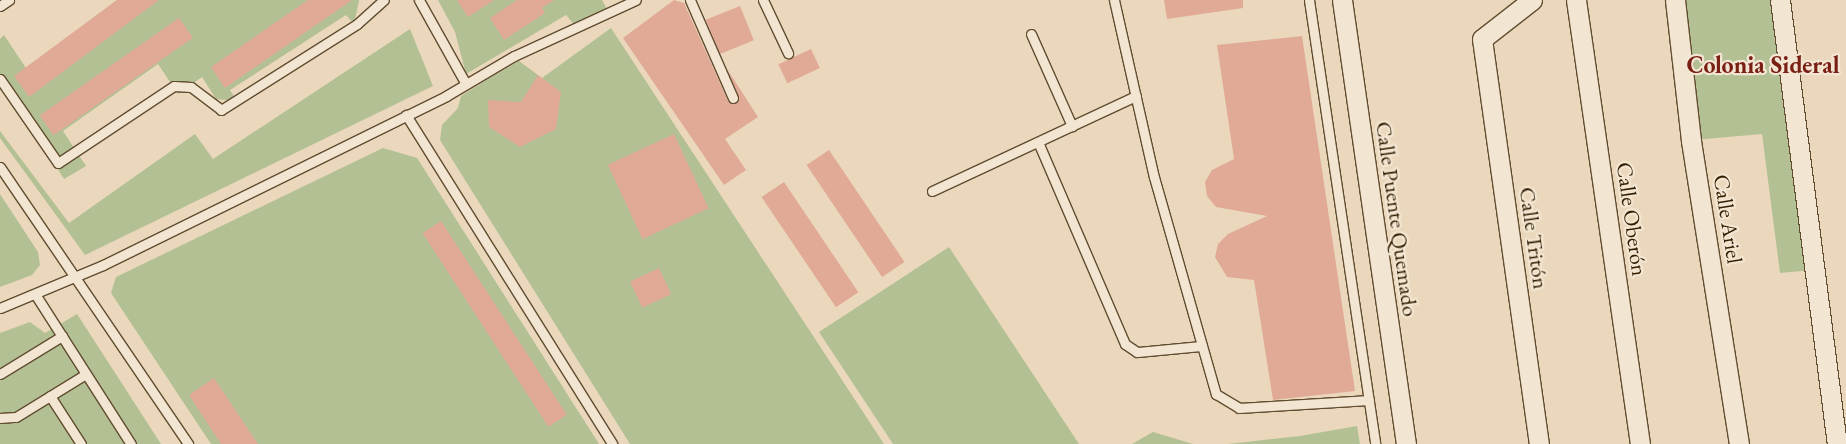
<!DOCTYPE html>
<meta charset="utf-8">
<style>
body{margin:0}
#map{position:relative;width:1846px;height:444px;overflow:hidden;background:#ebd8bc;font-family:"EB Garamond",serif}
div>[style]{position:absolute}
.green>*{inset:0;background:#b2c094}
.building>*{inset:0;background:#e0aa96;transform-origin:0 0}
.roads{filter:drop-shadow(1px 0 #614c2f) drop-shadow(-1px 0 #614c2f) drop-shadow(0 1px #614c2f) drop-shadow(0 -1px #614c2f)}
.service>*{height:9px;margin:-4.5px;padding:0 4.5px;transform-origin:4.5px;border-radius:4.5px;background:#f2e6d3}
.minor>*{height:19px;margin:-9.5px;padding:0 9.5px;transform-origin:9.5px;border-radius:9.5px;background:#f2e6d3}
span{translate:-50% -50%;white-space:nowrap;text-align:center;line-height:1.15;-webkit-text-stroke:4.5px #f2e6d3;paint-order:stroke}
.street-label{font-size:22px;color:#331e00}
.neighbourhood-label{font-size:24px;color:#7a1f14;font-weight:700}
</style>
<div id="map">
<div class="green">
<i style="clip-path:polygon(117px 0,359px 0,359px 1px,354px 24px,346px 15px,230px 90px,237px 101px,216px 99px,202px 77px,178px 94px,158px 64px,63px 131px,86px 166px,64px 179px,0 80px,0 39px,4px 35px,26px 68px)"></i>
<i style="clip-path:polygon(438px 0,602px 0,607px 9px,576px 27px,566px 15px,466px 74px,455px 32px)"></i>
<i style="clip-path:polygon(1674px 0,1782px 0,1812px 270px,1780px 273px,1762px 134px,1694px 140px)"></i>
<i style="clip-path:polygon(611px 28px,884px 444px,630px 444px,440px 140px,442px 125px,458px 108px,461px 96px,488px 79px,519px 61px,542px 78px)"></i>
<i style="clip-path:polygon(410px 29px,433px 86px,85px 255px,0 138px,0 131px,69px 223px,195px 134px,213px 159px)"></i>
<i style="clip-path:polygon(383px 148px,417px 158px,599px 444px,211px 444px,111px 293px,116px 277px)"></i>
<i style="clip-path:polygon(0 194px,38px 252px,40px 265px,32px 275px,0 287px)"></i>
<i style="clip-path:polygon(949px 247px,1079px 444px,893px 444px,819px 332px)"></i>
<i style="clip-path:polygon(77px 314px,161px 444px,0 444px,0 333px,30px 322px,45px 333px)"></i>
<i style="clip-path:polygon(1357px 426px,1360px 444px,1228px 444px,1300px 436px)"></i>
<i style="clip-path:polygon(1153px 432px,1193px 444px,1132px 444px)"></i>
</div>
<div class="building">
<i style="clip-path:polygon(117px 0,159px 0,29px 97px,14px 76px)"></i>
<i style="clip-path:polygon(308px 0,352px 0,225px 88px,211px 67px)"></i>
<i style="clip-path:polygon(457px 0,494px 0,468px 17px)"></i>
<i style="clip-path:polygon(517px 0,554px 0,542px 8px,545px 13px,504px 40px,490px 18px)"></i>
<i style="clip-path:polygon(674px 0,684px 3px,728px 101px,735px 104px,739px 98px,727px 69px,758px 117px,725px 139px,746px 170px,724px 185px,623px 38px)"></i>
<i style="clip-path:polygon(1164px 0,1243px 0,1243px 8px,1167px 19px)"></i>
<i style="left:740px;top:6px;width:37px;height:37px;rotate:68deg"></i>
<i style="left:179px;top:18px;width:24px;height:170px;rotate:55deg"></i>
<i style="clip-path:polygon(1302px 36px,1355px 391px,1273px 400px,1254px 280px,1227px 277px,1215px 257px,1218px 244px,1228px 234px,1267px 216px,1216px 207px,1207px 196px,1205px 182px,1212px 170px,1234px 159px,1217px 45px)"></i>
<i style="left:811px;top:49px;width:21px;height:36px;rotate:65deg"></i>
<i style="clip-path:polygon(538px 75px,561px 92px,556px 129px,520px 147px,489px 127px,488px 100px,521px 102px)"></i>
<i style="left:674px;top:134px;width:82px;height:73px;rotate:65deg"></i>
<i style="left:829px;top:150px;width:135px;height:27px;rotate:56deg"></i>
<i style="left:784px;top:182px;width:133px;height:27px;rotate:56deg"></i>
<i style="left:441px;top:221px;width:231px;height:22px;rotate:57deg"></i>
<i style="left:659px;top:268px;width:29px;height:32px;rotate:65deg"></i>
<i style="clip-path:polygon(214px 378px,258px 444px,221px 444px,189px 395px)"></i>
</div>
<div class="roads">
<div class="service">
<i style="left:419px;top:0;width:96px;rotate:60.8deg"></i>
<i style="left:690px;top:0;width:107px;rotate:66.3deg"></i>
<i style="left:763px;top:0;width:59px;rotate:64.7deg"></i>
<i style="left:1114px;top:0;width:181px;rotate:77.3deg"></i>
<i style="left:1154px;top:177px;width:226px;rotate:74.1deg"></i>
<i style="left:1216px;top:394px;width:27px;rotate:31deg"></i>
<i style="left:1239px;top:408px;width:130px;rotate:-3.5deg"></i>
<i style="left:1309px;top:0;width:449px;rotate:81.5deg"></i>
<i style="left:0;top:6px;width:11px;rotate:-34deg"></i>
<i style="left:1031px;top:34px;width:101px;rotate:66deg"></i>
<i style="left:0;top:79px;width:102px;rotate:55.4deg"></i>
<i style="left:58px;top:163px;width:139px;rotate:-33.6deg"></i>
<i style="left:174px;top:86px;width:17px;rotate:3deg"></i>
<i style="left:191px;top:87px;width:38px;rotate:37deg"></i>
<i style="left:221px;top:110px;width:161px;rotate:-32.3deg"></i>
<i style="left:357px;top:24px;width:36px;rotate:-42deg"></i>
<i style="left:406px;top:115px;width:388px;rotate:57.9deg"></i>
<i style="left:1038px;top:142px;width:220px;rotate:66.7deg"></i>
<i style="left:1125px;top:344px;width:14px;rotate:34deg"></i>
<i style="left:1137px;top:352px;width:65px;rotate:-5.3deg"></i>
<i style="left:0;top:167px;width:335px;rotate:55.8deg"></i>
<i style="left:932px;top:191px;width:225px;rotate:-25deg"></i>
<i style="left:35px;top:294px;width:178px;rotate:57.4deg"></i>
<i style="left:0;top:308px;width:112px;rotate:-22.7deg"></i>
<i style="left:103px;top:265px;width:382px;rotate:-26.2deg"></i>
<i style="left:446px;top:96px;width:79px;rotate:-30.5deg"></i>
<i style="left:514px;top:56px;width:134px;rotate:-24.7deg"></i>
<i style="left:0;top:374px;width:73px;rotate:-31.5deg"></i>
<i style="left:50px;top:396px;width:57px;rotate:57.1deg"></i>
<i style="left:0;top:418px;width:16px;rotate:-4deg"></i>
<i style="left:16px;top:417px;width:82px;rotate:-31.6deg"></i>
</div>
<div class="minor">
<i style="left:1342px;top:0;width:449px;rotate:81.8deg"></i>
<i style="left:1532px;top:0;width:63px;rotate:142deg"></i>
<i style="left:1482px;top:39px;width:409px;rotate:82deg"></i>
<i style="left:1576px;top:0;width:449px;rotate:81.8deg"></i>
<i style="left:1675px;top:0;width:142px;rotate:83.5deg"></i>
<i style="left:1691px;top:141px;width:307px;rotate:81deg"></i>
<i style="left:1780px;top:0;width:448px;rotate:82.7deg"></i>
</div>
</div>
<div class="street-label">
<span style="left:1397px;top:219px;rotate:82deg">Calle Puente Quemado</span>
<span style="left:1632px;top:219px;rotate:82deg">Calle Oberón</span>
<span style="left:1728px;top:219px;rotate:81deg">Calle Ariel</span>
<span style="left:1534px;top:238px;rotate:82deg">Calle Tritón</span>
</div>
<div class="neighbourhood-label">
<span style="left:1763px;top:65px">Colonia Sideral</span>
</div>
</div>
